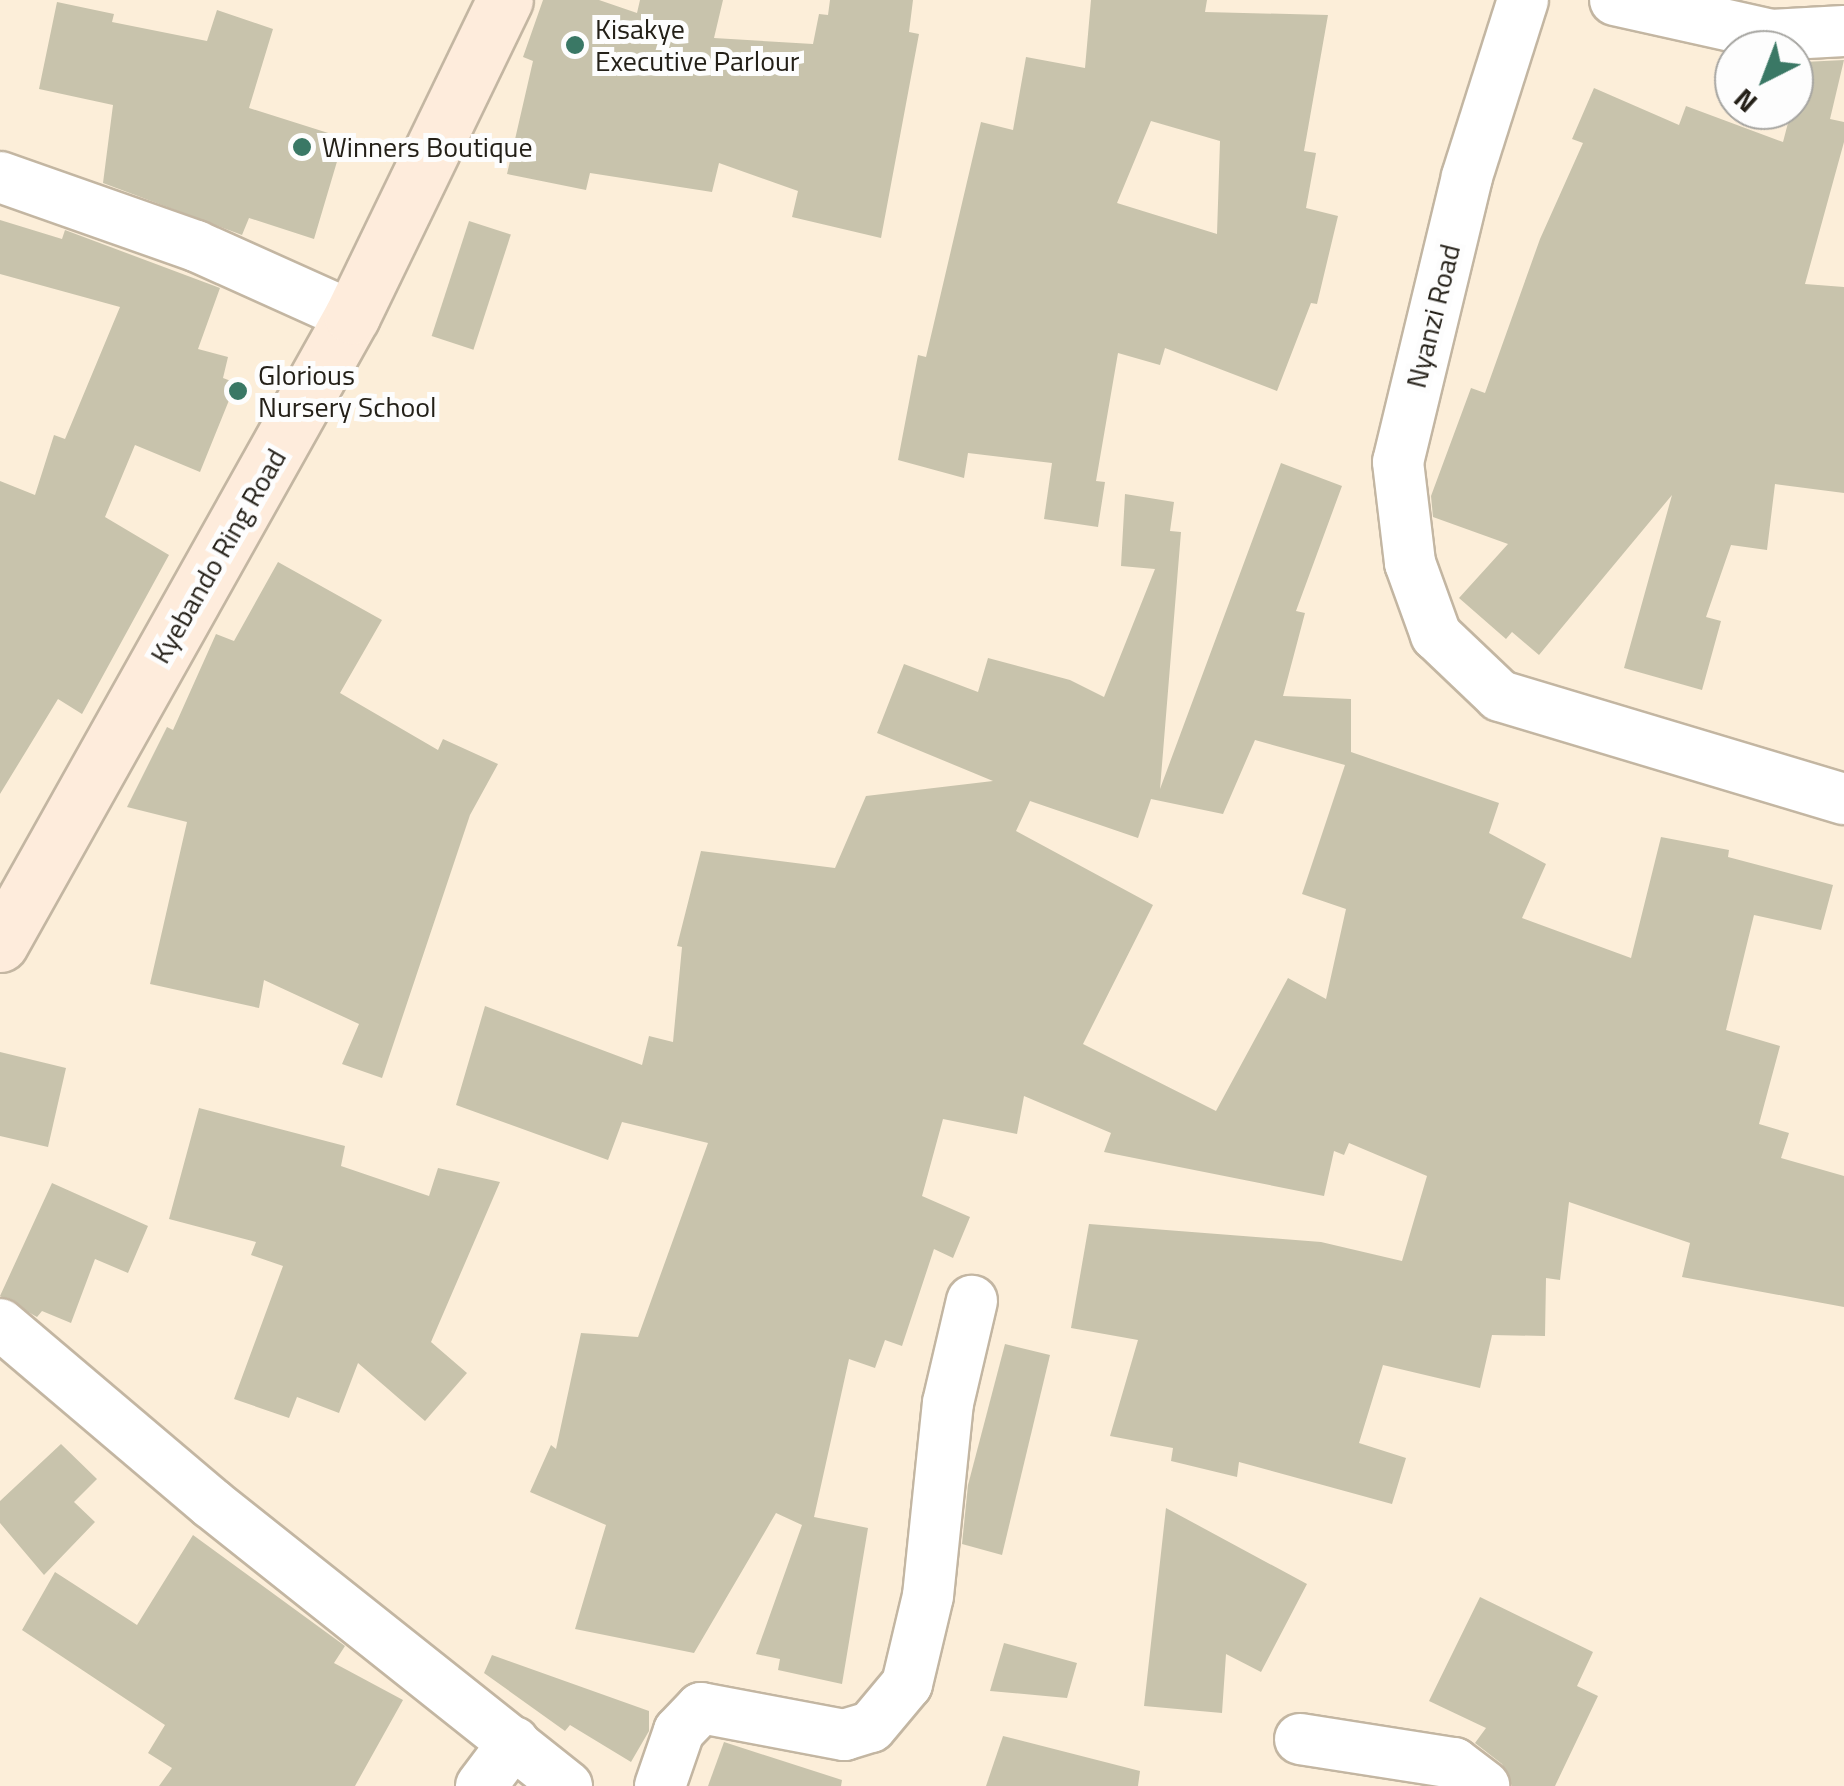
<!DOCTYPE html>
<style>
body{margin:0}
#map{position:relative;width:1844px;height:1786px;overflow:hidden;background:#fceed9;font-family:"Titillium Web",sans-serif}
div>[style]{position:absolute}
.building>*{inset:0;background:#c8c3ac;transform-origin:0 0}
.roads{filter:drop-shadow(2px 0 #c3b6a2) drop-shadow(-2px 0 #c3b6a2) drop-shadow(0 2px #c3b6a2) drop-shadow(0 -2px #c3b6a2)}
.street>*{height:50px;margin:-25px;padding:0 25px;transform-origin:25px;border-radius:25px;background:#fff}
.secondary>*{height:55px;margin:-27.5px;padding:0 27.5px;transform-origin:27.5px;border-radius:27.5px;background:#feecdc}
.dots>*{width:28px;height:28px;translate:-50% -50%;box-sizing:border-box;border:5px solid #fdfdfd;border-radius:50%}
span{translate:-50% -50%;white-space:nowrap;text-align:center;line-height:1.15;-webkit-text-stroke:10px #fdfdfd;paint-order:stroke}
.poi-label{font-size:28px;color:#242018}
.left{translate:0 -50%;text-align:left}
.street-label{font-size:28px;color:#242018}
.north{position:absolute;left:1714px;top:30px;width:100px;height:100px;box-sizing:border-box;background:#fdfdfd;border:2px solid #a6a5a1;border-radius:50%;rotate:222deg;font-size:28px;font-weight:700;line-height:40px;text-align:center;color:#242018}
.north::after{content:'';display:block;margin:auto;width:35px;height:45px;background:#3a7865;clip-path:polygon(50% 0,100% 100%,50% 72%,0 100%)}
</style>
<div id="map">
<div class="building">
<i style="clip-path:polygon(543px 0,599px 0,637px 13px,640px 0,723px 0,714px 38px,813px 44px,819px 14px,828px 15px,830px 0,913px 0,909px 32px,919px 34px,881px 238px,792px 217px,798px 191px,719px 163px,712px 192px,590px 173px,586px 190px,507px 174px,533px 61px,523px 57px)"></i>
<i style="clip-path:polygon(evenodd,1091px 0,1207px 0,1205px 12px,1328px 15px,1304px 151px,1316px 153px,1306px 208px,1338px 216px,1317px 304px,1311px 303px,1277px 391px,1165px 348px,1160px 365px,1118px 353px,1096px 481px,1105px 482px,1098px 527px,1044px 519px,1052px 463px,968px 453px,964px 478px,898px 460px,918px 355px,926px 357px,981px 122px,1013px 130px,1026px 57px,1085px 68px,1091px 0,1151px 121px,1220px 141px,1217px 234px,1117px 203px,1151px 121px)"></i>
<i style="clip-path:polygon(57px 2px,114px 14px,112px 22px,207px 41px,217px 10px,273px 29px,249px 108px,344px 138px,314px 239px,249px 218px,242px 235px,103px 183px,113px 105px,39px 89px)"></i>
<i style="clip-path:polygon(1844px 60px,1830px 119px,1844px 122px,1844px 142px,1805px 284px,1844px 287px,1844px 493px,1775px 484px,1767px 550px,1731px 545px,1706px 617px,1721px 621px,1702px 690px,1624px 668px,1672px 495px,1539px 655px,1512px 632px,1506px 639px,1459px 598px,1508px 544px,1433px 517px,1431px 496px,1471px 388px,1485px 393px,1540px 239px,1583px 143px,1572px 139px,1594px 88px,1679px 125px,1686px 106px,1783px 142px,1804px 62px)"></i>
<i style="clip-path:polygon(0 220px,62px 239px,65px 230px,220px 288px,198px 349px,228px 357px,223px 378px,236px 383px,200px 472px,135px 445px,105px 517px,169px 555px,82px 714px,58px 699px,0 794px,0 481px,35px 495px,54px 435px,65px 439px,120px 307px,0 274px)"></i>
<i style="left:469px;top:221px;width:44px;height:121px;rotate:18deg"></i>
<i style="clip-path:polygon(evenodd,1281px 463px,1342px 486px,1296px 611px,1305px 613px,1283px 696px,1351px 699px,1351px 752px,1499px 803px,1489px 833px,1546px 864px,1522px 918px,1631px 958px,1661px 837px,1729px 850px,1728px 857px,1833px 885px,1821px 930px,1754px 915px,1726px 1030px,1780px 1046px,1759px 1124px,1789px 1133px,1781px 1158px,1844px 1176px,1844px 1307px,1682px 1277px,1690px 1243px,1569px 1202px,1560px 1280px,1546px 1278px,1545px 1336px,1492px 1335px,1480px 1388px,1383px 1365px,1359px 1443px,1406px 1458px,1392px 1504px,1239px 1462px,1237px 1477px,1171px 1461px,1173px 1448px,1110px 1436px,1138px 1340px,1071px 1328px,1089px 1224px,1321px 1242px,1402px 1261px,1427px 1176px,1349px 1143px,1344px 1155px,1334px 1151px,1324px 1196px,1104px 1152px,1111px 1133px,1024px 1096px,1017px 1134px,943px 1119px,922px 1196px,970px 1217px,953px 1258px,934px 1249px,902px 1346px,885px 1340px,875px 1368px,849px 1359px,814px 1517px,868px 1528px,842px 1684px,778px 1670px,780px 1659px,756px 1654px,802px 1525px,776px 1513px,694px 1653px,575px 1629px,606px 1525px,530px 1492px,551px 1445px,556px 1449px,581px 1333px,638px 1337px,708px 1143px,622px 1122px,608px 1160px,456px 1105px,485px 1006px,642px 1065px,649px 1036px,673px 1042px,682px 947px,677px 946px,701px 851px,835px 868px,866px 796px,993px 781px,877px 733px,904px 664px,978px 692px,988px 658px,1070px 680px,1104px 697px,1155px 569px,1121px 566px,1125px 494px,1174px 502px,1170px 531px,1181px 532px,1160px 789px,1281px 463px,1255px 740px,1345px 765px,1302px 894px,1346px 909px,1326px 999px,1288px 978px,1216px 1111px,1083px 1044px,1153px 905px,1016px 831px,1030px 801px,1138px 838px,1151px 799px,1223px 814px,1255px 740px)"></i>
<i style="clip-path:polygon(278px 562px,382px 620px,340px 693px,438px 750px,443px 739px,498px 764px,470px 815px,382px 1078px,342px 1064px,359px 1024px,264px 980px,259px 1008px,150px 984px,187px 822px,127px 807px,167px 727px,173px 730px,216px 634px,234px 641px)"></i>
<i style="clip-path:polygon(0 1052px,66px 1068px,48px 1147px,0 1136px)"></i>
<i style="clip-path:polygon(199px 1108px,345px 1146px,341px 1166px,429px 1196px,438px 1168px,500px 1182px,431px 1342px,467px 1373px,425px 1421px,358px 1363px,339px 1413px,297px 1397px,289px 1418px,234px 1399px,283px 1266px,251px 1255px,256px 1242px,169px 1219px)"></i>
<i style="clip-path:polygon(52px 1183px,148px 1226px,128px 1273px,95px 1259px,71px 1323px,42px 1311px,37px 1317px,0 1296px)"></i>
<i style="clip-path:polygon(1005px 1344px,1050px 1355px,1002px 1555px,962px 1544px,968px 1485px)"></i>
<i style="clip-path:polygon(61px 1444px,97px 1479px,74px 1502px,95px 1522px,44px 1575px,0 1523px,0 1501px)"></i>
<i style="clip-path:polygon(1166px 1508px,1307px 1584px,1261px 1672px,1226px 1654px,1222px 1713px,1144px 1706px)"></i>
<i style="clip-path:polygon(193px 1535px,345px 1646px,334px 1663px,403px 1700px,355px 1786px,159px 1786px,172px 1768px,148px 1753px,165px 1725px,22px 1630px,55px 1572px,137px 1625px)"></i>
<i style="clip-path:polygon(1480px 1597px,1593px 1652px,1577px 1686px,1598px 1696px,1555px 1786px,1512px 1786px,1502px 1764px,1475px 1743px,1486px 1728px,1429px 1701px)"></i>
<i style="clip-path:polygon(1004px 1643px,1077px 1663px,1067px 1698px,990px 1691px)"></i>
<i style="clip-path:polygon(492px 1655px,649px 1711px,649px 1731px,631px 1762px,570px 1725px,565px 1731px,484px 1673px)"></i>
<i style="clip-path:polygon(1003px 1736px,1140px 1771px,1138px 1786px,986px 1786px)"></i>
<i style="clip-path:polygon(724px 1742px,842px 1780px,841px 1786px,708px 1786px)"></i>
</div>
<div class="roads">
<div class="street">
<i style="left:1523px;top:0;width:186px;rotate:107.6deg"></i>
<i style="left:1467px;top:177px;width:293px;rotate:103.6deg"></i>
<i style="left:1398px;top:462px;width:102px;rotate:83.2deg"></i>
<i style="left:1410px;top:563px;width:77px;rotate:70.1deg"></i>
<i style="left:1436px;top:635px;width:88px;rotate:43.6deg"></i>
<i style="left:1500px;top:696px;width:359px;rotate:16.7deg"></i>
<i style="left:1615px;top:0;width:160px;rotate:12.6deg"></i>
<i style="left:1771px;top:35px;width:73px;rotate:-3.1deg"></i>
<i style="left:0;top:177px;width:208px;rotate:19.4deg"></i>
<i style="left:196px;top:246px;width:171px;rotate:24.2deg"></i>
<i style="left:0;top:1324px;width:277px;rotate:40.3deg"></i>
<i style="left:211px;top:1503px;width:455px;rotate:38.5deg"></i>
<i style="left:1300px;top:1739px;width:156px;rotate:8.9deg"></i>
<i style="left:1454px;top:1763px;width:38px;rotate:37deg"></i>
<i style="left:481px;top:1786px;width:55px;rotate:-53.1deg"></i>
<i style="left:660px;top:1786px;width:58px;rotate:-70.9deg"></i>
<i style="left:679px;top:1731px;width:32px;rotate:-46deg"></i>
<i style="left:701px;top:1708px;width:146px;rotate:10.7deg"></i>
<i style="left:844px;top:1735px;width:28px;rotate:-17deg"></i>
<i style="left:871px;top:1727px;width:56px;rotate:-50.1deg"></i>
<i style="left:907px;top:1684px;width:90px;rotate:-76.6deg"></i>
<i style="left:928px;top:1596px;width:194px;rotate:-84.1deg"></i>
<i style="left:948px;top:1403px;width:105px;rotate:-76.8deg"></i>
</div>
<div class="secondary">
<i style="left:0;top:944px;width:720px;rotate:-60.73deg"></i>
<i style="left:352px;top:316px;width:351px;rotate:-64.2deg"></i>
</div>
</div>
<div class="dots">
<i style="left:575px;top:45px;background:#3a7865"></i>
<i style="left:302px;top:147px;background:#3a7865"></i>
<i style="left:238px;top:391px;background:#3a7865"></i>
</div>
<div class="poi-label">
<span class="left" style="left:595px;top:45px">Kisakye<br>Executive Parlour</span>
<span class="left" style="left:322px;top:147px">Winners Boutique</span>
<span class="left" style="left:258px;top:391px">Glorious<br>Nursery School</span>
</div>
<div class="street-label">
<span style="left:1433px;top:316px;rotate:-76deg">Nyanzi Road</span>
<span style="left:218px;top:556px;rotate:-60deg">Kyebando Ring Road</span>
</div>
<div class="north">N</div>
</div>
